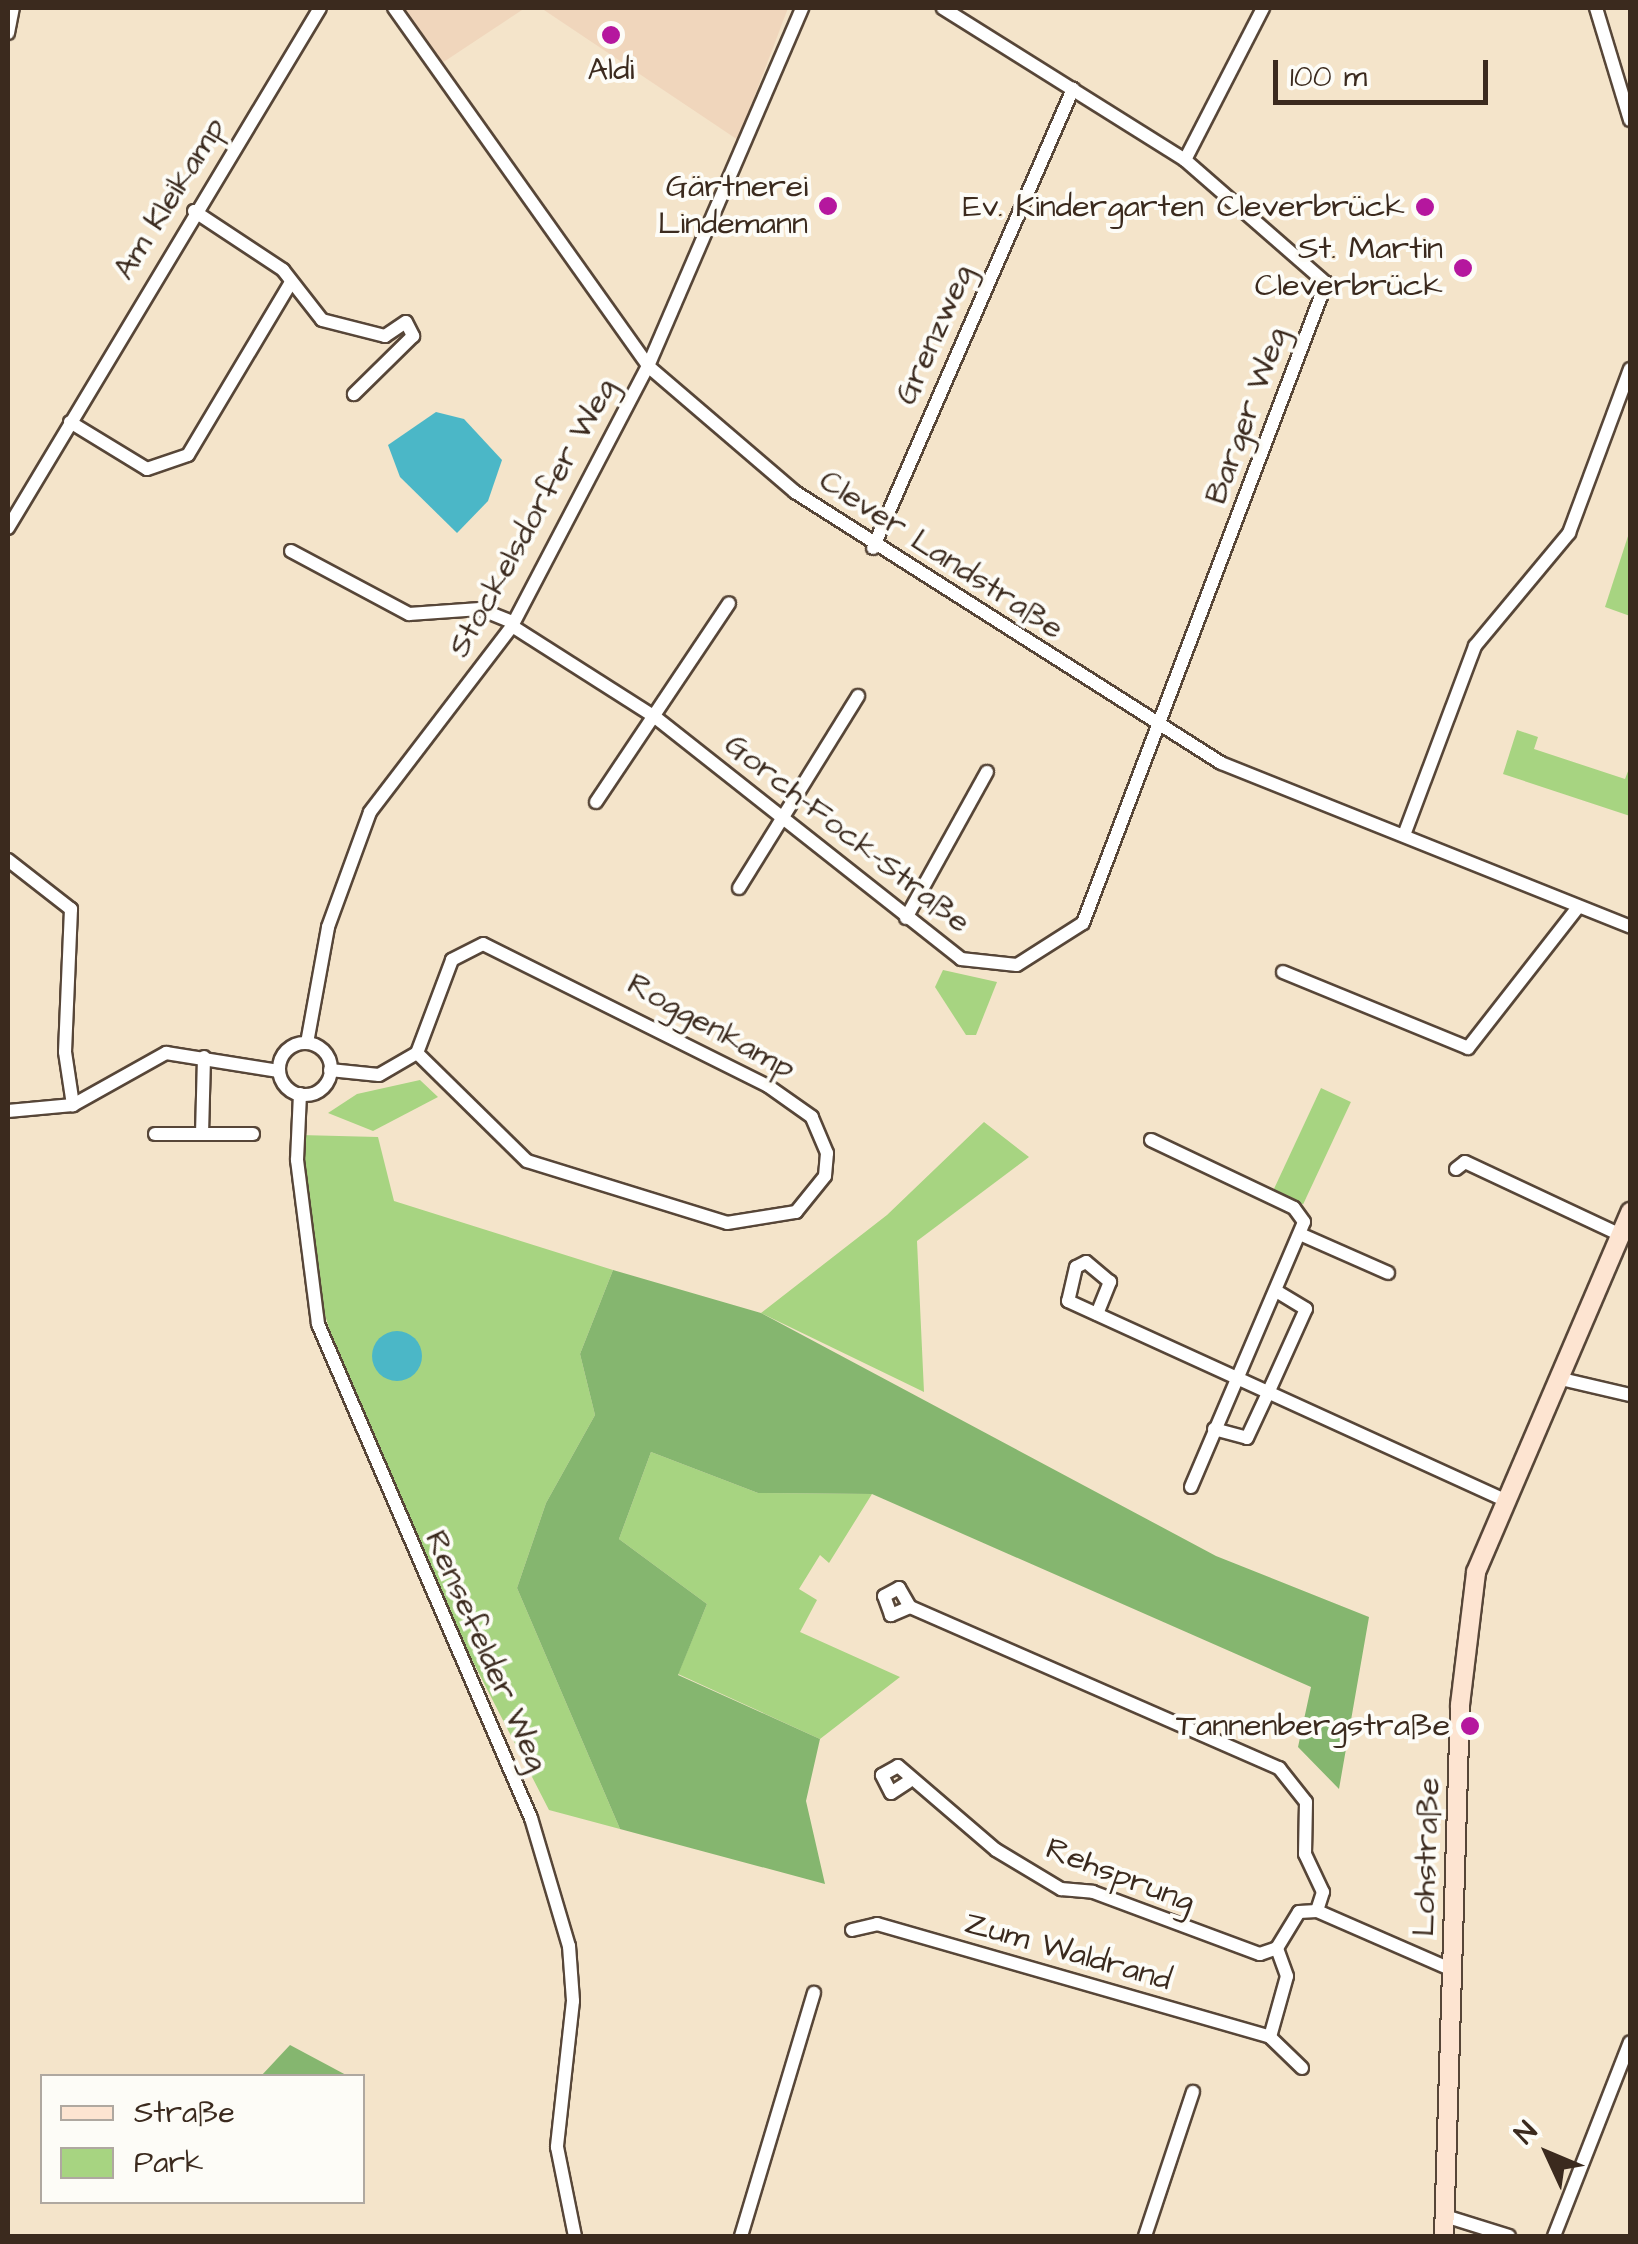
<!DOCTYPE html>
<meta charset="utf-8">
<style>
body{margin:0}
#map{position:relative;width:1638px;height:2244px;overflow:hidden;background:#f4e4ca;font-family:"Architects Daughter",sans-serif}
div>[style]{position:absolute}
.built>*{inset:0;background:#f0d6bc}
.green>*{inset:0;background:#a7d481;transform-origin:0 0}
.forest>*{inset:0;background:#85b66f}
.water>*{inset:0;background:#4bb7c7}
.round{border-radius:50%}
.roads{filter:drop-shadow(2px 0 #574638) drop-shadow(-2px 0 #574638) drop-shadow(0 2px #574638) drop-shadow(0 -2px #574638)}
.minor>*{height:12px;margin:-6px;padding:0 6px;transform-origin:6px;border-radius:6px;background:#fff}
.minor>.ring{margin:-6px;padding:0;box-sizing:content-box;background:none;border:12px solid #fff;border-radius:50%}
.secondary>*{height:18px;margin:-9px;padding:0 9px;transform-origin:9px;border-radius:9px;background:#fde4d1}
.dots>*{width:28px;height:28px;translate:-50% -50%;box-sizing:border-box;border:5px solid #fdfcf7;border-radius:50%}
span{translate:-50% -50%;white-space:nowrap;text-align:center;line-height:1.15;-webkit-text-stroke:8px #fdfcf7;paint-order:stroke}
.poi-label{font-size:32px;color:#3b2a1e}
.right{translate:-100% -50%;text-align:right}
.street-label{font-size:32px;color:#3b2a1e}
.frame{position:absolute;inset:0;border:10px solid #3b2a1e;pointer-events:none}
.legend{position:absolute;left:40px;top:2074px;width:325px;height:130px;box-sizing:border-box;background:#fdfcf7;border:2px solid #afa8a0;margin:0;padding:12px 18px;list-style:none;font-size:30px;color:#3b2a1e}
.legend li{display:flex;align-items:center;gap:20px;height:50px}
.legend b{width:50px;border:2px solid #afa8a0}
.north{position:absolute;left:1498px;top:2104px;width:100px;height:100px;-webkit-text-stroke:8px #fdfcf7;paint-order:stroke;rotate:314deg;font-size:28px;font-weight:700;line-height:40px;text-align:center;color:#3b2a1e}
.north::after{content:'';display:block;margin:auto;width:35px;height:45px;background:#3b2a1e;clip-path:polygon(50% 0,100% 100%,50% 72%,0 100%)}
.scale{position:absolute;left:1273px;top:60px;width:215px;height:45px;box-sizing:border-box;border:5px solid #3b2a1e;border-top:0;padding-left:12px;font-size:30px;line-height:35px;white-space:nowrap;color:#3b2a1e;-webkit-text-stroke:8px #fdfcf7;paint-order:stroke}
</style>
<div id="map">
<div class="built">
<i style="clip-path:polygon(404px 8px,525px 8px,442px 63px)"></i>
<i style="clip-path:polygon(541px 8px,788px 8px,738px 140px)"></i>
</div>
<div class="green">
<i style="clip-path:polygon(1630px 530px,1630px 616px,1605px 607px)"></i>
<i style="clip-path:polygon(1517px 730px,1538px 737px,1534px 749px,1625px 779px,1630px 766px,1630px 816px,1503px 774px)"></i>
<i style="clip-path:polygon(943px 970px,997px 982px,976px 1035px,966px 1035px,935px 987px)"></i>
<i style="clip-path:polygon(420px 1080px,438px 1097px,373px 1131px,328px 1113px,357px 1094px)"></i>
<i style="left:1321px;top:1088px;width:33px;height:113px;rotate:25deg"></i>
<i style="clip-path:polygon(984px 1122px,1029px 1157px,917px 1241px,924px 1392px,761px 1313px,887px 1215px)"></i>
<i style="clip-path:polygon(300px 1135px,378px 1137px,394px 1201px,613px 1270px,580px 1354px,595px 1415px,546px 1503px,517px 1588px,620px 1829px,549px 1810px,365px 1451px,306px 1250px)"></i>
<i style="clip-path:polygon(651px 1452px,758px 1493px,872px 1494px,829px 1563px,820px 1555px,799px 1589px,817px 1600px,800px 1632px,900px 1677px,820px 1739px,678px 1674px,707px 1604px,619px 1539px)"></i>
</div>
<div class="forest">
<i style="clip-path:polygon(613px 1270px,761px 1313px,1216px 1556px,1369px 1617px,1339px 1789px,1298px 1747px,1311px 1687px,872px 1494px,758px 1493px,651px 1452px,619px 1539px,707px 1604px,678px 1675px,820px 1739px,806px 1801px,825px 1884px,620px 1829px,517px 1588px,546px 1503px,595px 1415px,580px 1354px)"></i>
<i style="clip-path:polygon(290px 2045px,348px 2076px,261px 2076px)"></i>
</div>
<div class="water">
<i style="clip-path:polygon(436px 412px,464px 419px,502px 460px,488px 501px,457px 533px,400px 477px,388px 445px)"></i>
<i class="round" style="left:372px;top:1331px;width:50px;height:50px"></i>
</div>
<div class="roads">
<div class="minor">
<i style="left:394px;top:8px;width:439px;rotate:54.6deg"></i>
<i style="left:648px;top:366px;width:194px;rotate:40.6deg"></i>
<i style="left:795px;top:492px;width:505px;rotate:32.46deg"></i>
<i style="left:1221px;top:763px;width:441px;rotate:21.8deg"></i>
<i style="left:1596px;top:8px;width:117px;rotate:73.1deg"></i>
<i style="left:8px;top:33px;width:25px;rotate:-79deg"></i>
<i style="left:1185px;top:160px;width:171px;rotate:-62.8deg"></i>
<i style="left:194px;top:211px;width:107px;rotate:33.5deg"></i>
<i style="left:283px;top:270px;width:63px;rotate:52deg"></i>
<i style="left:322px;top:320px;width:65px;rotate:14.3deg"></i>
<i style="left:385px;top:336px;width:25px;rotate:-34deg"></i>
<i style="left:406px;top:322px;width:16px;rotate:63deg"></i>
<i style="left:413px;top:336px;width:83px;rotate:135.5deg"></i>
<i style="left:70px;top:422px;width:90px;rotate:31.4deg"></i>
<i style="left:147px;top:469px;width:43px;rotate:-18.9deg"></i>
<i style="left:188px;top:455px;width:201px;rotate:-59.2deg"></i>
<i style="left:8px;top:528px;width:606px;rotate:-59.04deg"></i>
<i style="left:873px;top:548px;width:501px;rotate:-66.46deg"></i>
<i style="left:291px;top:551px;width:134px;rotate:28.1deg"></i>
<i style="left:409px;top:614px;width:71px;rotate:-4deg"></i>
<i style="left:480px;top:609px;width:35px;rotate:22deg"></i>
<i style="left:512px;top:626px;width:169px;rotate:32.5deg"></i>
<i style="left:655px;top:717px;width:390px;rotate:38.3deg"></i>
<i style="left:961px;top:959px;width:56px;rotate:6.1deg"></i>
<i style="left:1017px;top:965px;width:78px;rotate:-32.5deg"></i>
<i style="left:1083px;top:923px;width:685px;rotate:-69.21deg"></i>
<i style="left:1326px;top:283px;width:187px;rotate:-138.9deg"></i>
<i style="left:1185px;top:160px;width:286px;rotate:-147.9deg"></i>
<i style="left:596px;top:802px;width:239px;rotate:-56.2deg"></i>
<i style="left:1404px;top:835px;width:202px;rotate:-69.4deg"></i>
<i style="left:1475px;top:646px;width:147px;rotate:-50.2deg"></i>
<i style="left:1569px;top:533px;width:175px;rotate:-69.6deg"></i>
<i style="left:8px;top:860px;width:80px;rotate:37.9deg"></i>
<i style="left:71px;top:909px;width:143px;rotate:92.4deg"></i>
<i style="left:65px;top:1052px;width:54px;rotate:81.4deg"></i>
<i style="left:739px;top:888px;width:226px;rotate:-58.2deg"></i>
<i style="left:906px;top:918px;width:167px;rotate:-61deg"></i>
<i style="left:1283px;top:972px;width:200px;rotate:22.3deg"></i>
<i style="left:1468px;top:1048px;width:179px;rotate:-52deg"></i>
<i style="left:307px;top:1043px;width:118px;rotate:-79.7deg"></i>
<i style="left:328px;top:927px;width:122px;rotate:-69.9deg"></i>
<i style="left:370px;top:812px;width:234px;rotate:-52.6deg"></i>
<i style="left:512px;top:626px;width:293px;rotate:-62.4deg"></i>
<i style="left:648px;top:366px;width:390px;rotate:-66.7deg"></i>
<i class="ring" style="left:279px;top:1043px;width:40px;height:40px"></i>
<i style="left:330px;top:1070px;width:49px;rotate:5.8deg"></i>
<i style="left:379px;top:1075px;width:44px;rotate:-30.1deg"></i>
<i style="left:417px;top:1053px;width:154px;rotate:44.5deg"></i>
<i style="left:527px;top:1161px;width:209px;rotate:17.2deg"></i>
<i style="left:727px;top:1223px;width:70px;rotate:-9.1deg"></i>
<i style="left:796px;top:1212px;width:46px;rotate:-51.1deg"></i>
<i style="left:825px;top:1176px;width:23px;rotate:-85deg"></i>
<i style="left:827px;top:1153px;width:39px;rotate:-113deg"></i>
<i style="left:812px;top:1117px;width:54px;rotate:-144.8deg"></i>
<i style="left:768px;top:1086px;width:318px;rotate:-153.5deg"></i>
<i style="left:483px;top:944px;width:35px;rotate:153deg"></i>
<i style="left:452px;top:960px;width:99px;rotate:110.6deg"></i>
<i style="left:300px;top:1094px;width:66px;rotate:92.6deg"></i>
<i style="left:297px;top:1160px;width:165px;rotate:82.7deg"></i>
<i style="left:318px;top:1324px;width:538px;rotate:66.68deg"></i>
<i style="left:531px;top:1818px;width:134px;rotate:73.5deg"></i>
<i style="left:569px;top:1946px;width:55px;rotate:85.8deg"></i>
<i style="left:573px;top:2001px;width:147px;rotate:96.3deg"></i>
<i style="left:557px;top:2147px;width:91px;rotate:78.6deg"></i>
<i style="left:8px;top:1111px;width:65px;rotate:-5.3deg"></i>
<i style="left:73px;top:1105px;width:107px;rotate:-29.2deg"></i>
<i style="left:166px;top:1053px;width:114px;rotate:9.1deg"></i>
<i style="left:155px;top:1134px;width:98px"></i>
<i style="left:202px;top:1134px;width:77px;rotate:-88.5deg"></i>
<i style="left:1151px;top:1140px;width:158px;rotate:25.4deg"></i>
<i style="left:1294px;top:1208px;width:17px;rotate:54deg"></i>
<i style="left:1304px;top:1222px;width:288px;rotate:113.1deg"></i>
<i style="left:1456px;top:1169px;width:11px;rotate:-38deg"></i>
<i style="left:1465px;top:1162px;width:172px;rotate:25.1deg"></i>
<i style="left:1302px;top:1235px;width:94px;rotate:23.8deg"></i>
<i style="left:1097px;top:1314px;width:35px;rotate:-68deg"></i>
<i style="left:1110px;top:1282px;width:31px;rotate:-140deg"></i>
<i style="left:1086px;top:1262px;width:11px;rotate:153deg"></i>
<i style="left:1076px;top:1267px;width:35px;rotate:103deg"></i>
<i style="left:1068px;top:1301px;width:478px;rotate:24.5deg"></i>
<i style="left:1557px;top:1378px;width:75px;rotate:13.1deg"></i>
<i style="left:1214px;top:1429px;width:34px;rotate:15deg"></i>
<i style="left:1247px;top:1438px;width:50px;rotate:-65deg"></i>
<i style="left:1268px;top:1393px;width:92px;rotate:-65.7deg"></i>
<i style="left:1306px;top:1309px;width:35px;rotate:-149deg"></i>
<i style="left:910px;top:1607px;width:21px;rotate:157deg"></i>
<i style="left:891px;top:1615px;width:20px;rotate:-110deg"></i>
<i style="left:884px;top:1596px;width:17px;rotate:-28deg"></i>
<i style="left:899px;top:1588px;width:22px;rotate:60deg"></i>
<i style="left:910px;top:1607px;width:403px;rotate:23.6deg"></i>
<i style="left:1279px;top:1768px;width:43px;rotate:51.5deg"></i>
<i style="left:1306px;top:1802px;width:52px;rotate:91.1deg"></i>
<i style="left:1305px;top:1854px;width:42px;rotate:64.7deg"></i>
<i style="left:1323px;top:1892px;width:20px;rotate:108deg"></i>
<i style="left:908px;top:1782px;width:20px;rotate:147deg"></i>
<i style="left:891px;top:1793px;width:20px;rotate:-117deg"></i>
<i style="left:882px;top:1775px;width:18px;rotate:-29deg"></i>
<i style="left:898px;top:1766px;width:129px;rotate:40.6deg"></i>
<i style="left:996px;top:1850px;width:76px;rotate:31deg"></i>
<i style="left:1061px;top:1889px;width:32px;rotate:5deg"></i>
<i style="left:1093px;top:1892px;width:178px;rotate:20.4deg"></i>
<i style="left:1260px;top:1954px;width:18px;rotate:-19deg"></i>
<i style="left:852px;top:1930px;width:26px;rotate:-13deg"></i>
<i style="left:877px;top:1924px;width:409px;rotate:16deg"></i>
<i style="left:1302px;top:2068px;width:45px;rotate:-135.9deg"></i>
<i style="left:1270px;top:2037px;width:63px;rotate:-74.4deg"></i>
<i style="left:1287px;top:1976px;width:30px;rotate:-110deg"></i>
<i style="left:1277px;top:1948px;width:42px;rotate:-58.6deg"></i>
<i style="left:1299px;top:1912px;width:18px;rotate:-3deg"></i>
<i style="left:1317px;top:1911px;width:148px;rotate:23.5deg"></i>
<i style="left:1445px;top:2216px;width:67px;rotate:17.4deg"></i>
<i style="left:741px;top:2236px;width:254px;rotate:-73.3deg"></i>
<i style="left:1145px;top:2236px;width:152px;rotate:-71.6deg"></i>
<i style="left:1554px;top:2236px;width:208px;rotate:-68.6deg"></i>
</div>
<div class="secondary">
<i style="left:1444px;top:2236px;width:531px;rotate:-88.27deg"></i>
<i style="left:1460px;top:1705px;width:134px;rotate:-83.1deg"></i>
<i style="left:1476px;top:1572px;width:392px;rotate:-66.8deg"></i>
</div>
</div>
<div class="dots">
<i style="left:611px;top:35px;background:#b5179e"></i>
<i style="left:828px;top:206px;background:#b5179e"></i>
<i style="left:1425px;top:207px;background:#b5179e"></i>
<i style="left:1463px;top:268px;background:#b5179e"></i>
<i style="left:1470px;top:1726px;background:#b5179e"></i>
</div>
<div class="poi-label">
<span style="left:611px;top:70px">Aldi</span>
<span class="right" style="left:808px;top:206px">Gärtnerei<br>Lindemann</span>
<span class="right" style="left:1405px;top:207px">Ev. Kindergarten Cleverbrück</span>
<span class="right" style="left:1443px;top:268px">St. Martin<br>Cleverbrück</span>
<span class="right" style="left:1450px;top:1726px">Tannenbergstraße</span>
</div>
<div class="street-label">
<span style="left:170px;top:199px;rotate:-58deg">Am Kleikamp</span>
<span style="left:935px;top:335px;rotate:-66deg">Grenzweg</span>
<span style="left:1247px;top:416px;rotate:-70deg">Barger Weg</span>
<span style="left:533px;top:518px;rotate:-61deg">Stockelsdorfer Weg</span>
<span style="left:941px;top:555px;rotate:33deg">Clever Landstraße</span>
<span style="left:847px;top:834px;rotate:38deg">Gorch-Fock-Straße</span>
<span style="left:711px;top:1027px;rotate:29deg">Roggenkamp</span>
<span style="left:486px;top:1651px;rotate:66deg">Rensefelder Weg</span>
<span style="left:1427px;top:1857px;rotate:-88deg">Lohstraße</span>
<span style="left:1120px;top:1876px;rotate:21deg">Rehsprung</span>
<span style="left:1068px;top:1952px;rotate:16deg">Zum Waldrand</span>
</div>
<div class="frame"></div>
<ul class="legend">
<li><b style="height:12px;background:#fde4d1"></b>Straße</li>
<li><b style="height:28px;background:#a7d481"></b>Park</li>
</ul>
<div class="north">N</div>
<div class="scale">100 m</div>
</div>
